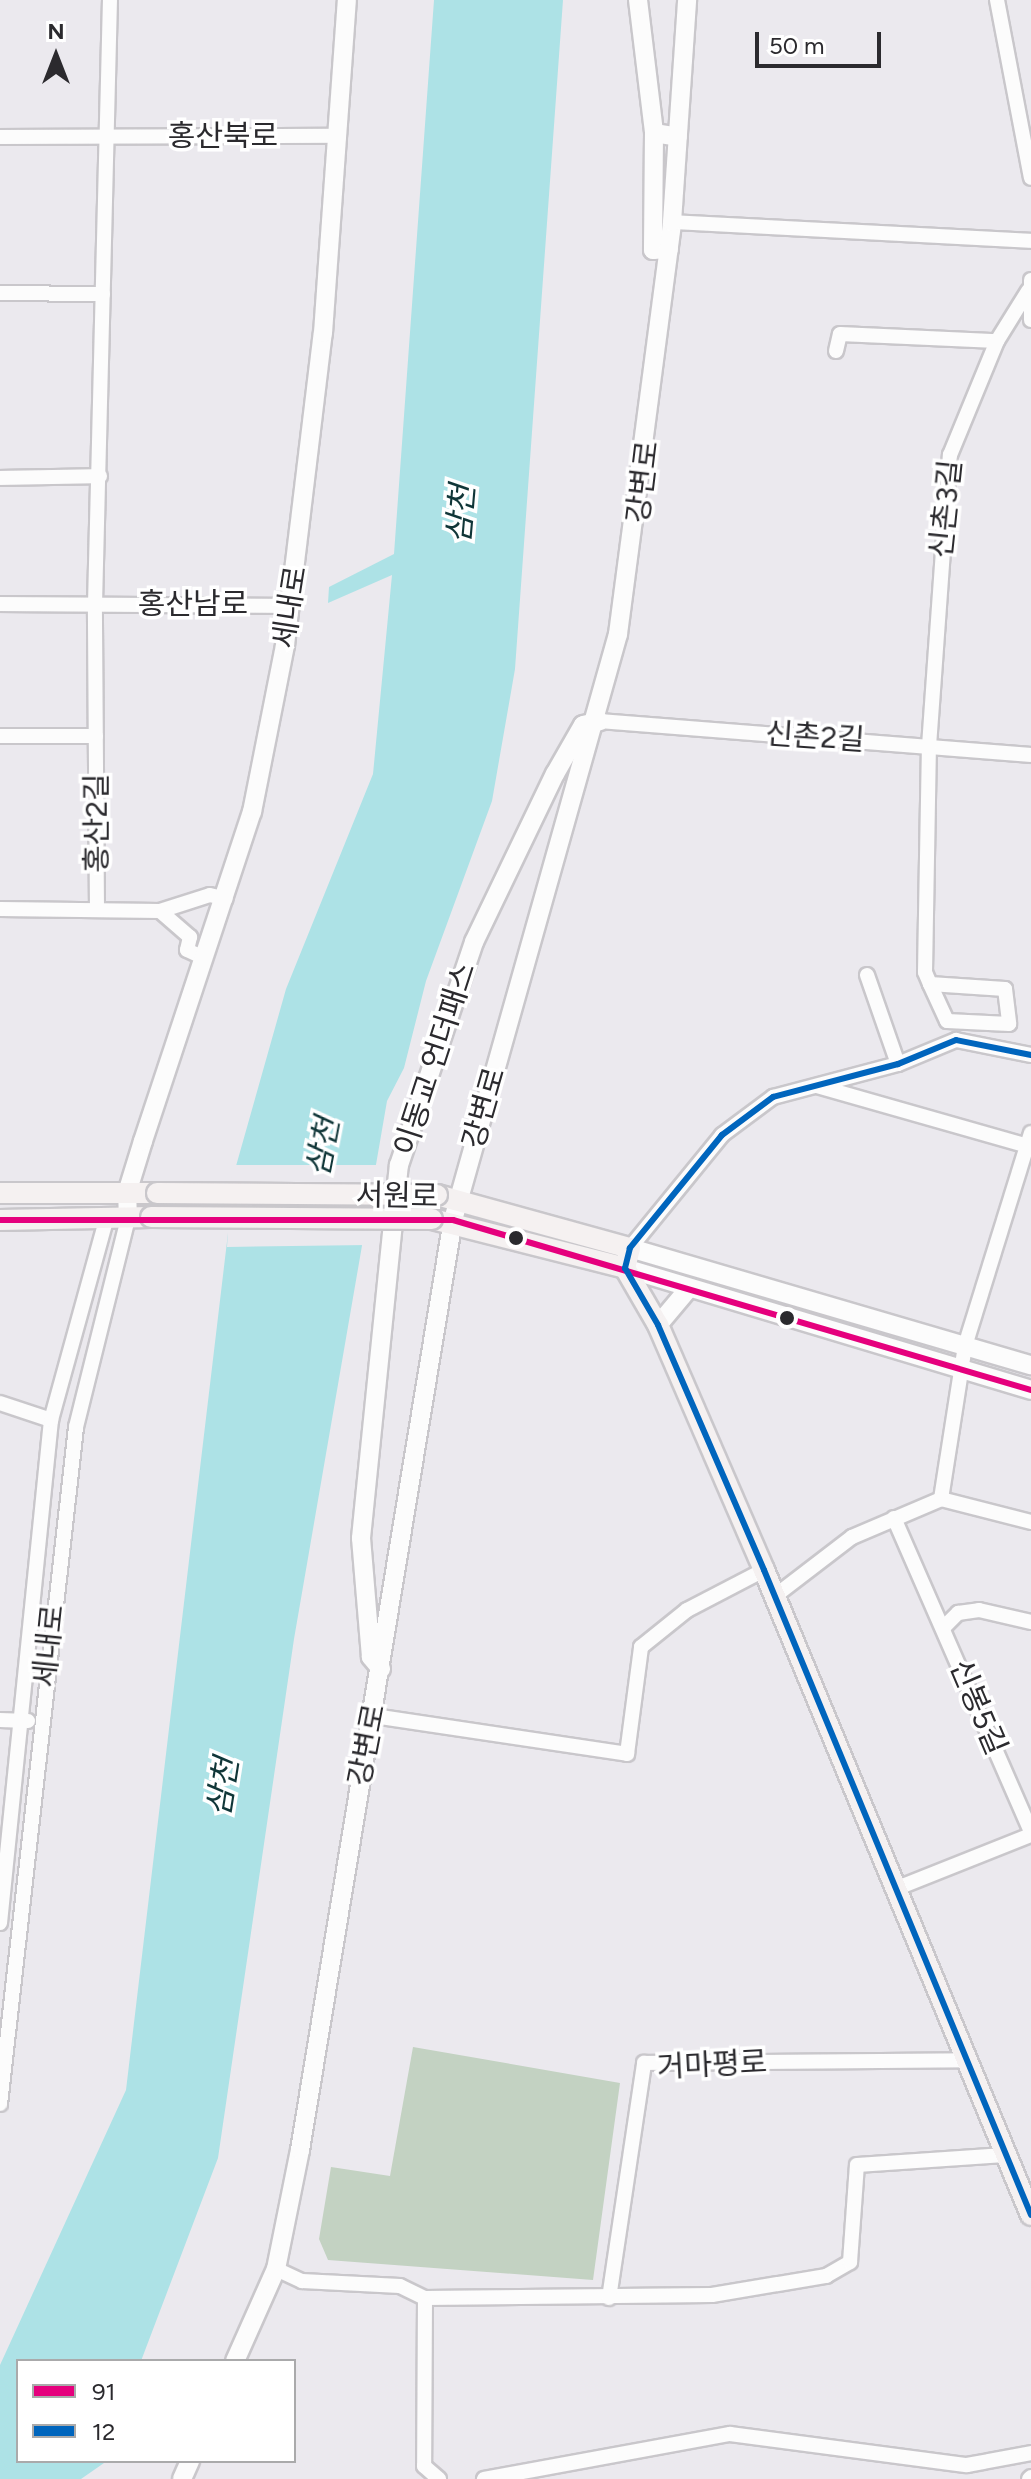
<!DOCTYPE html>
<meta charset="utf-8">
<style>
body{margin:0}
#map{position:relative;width:1031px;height:2479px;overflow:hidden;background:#ebe9ee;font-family:Figtree,"Noto Sans KR",sans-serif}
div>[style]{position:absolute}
.green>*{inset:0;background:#c3d2c2}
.water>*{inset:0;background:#ade2e6}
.pier>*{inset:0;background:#ebe9ee}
.roads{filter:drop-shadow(2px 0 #c9c7cb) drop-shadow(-2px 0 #c9c7cb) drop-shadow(0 2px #c9c7cb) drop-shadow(0 -2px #c9c7cb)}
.minor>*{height:14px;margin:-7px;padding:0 7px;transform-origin:7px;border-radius:7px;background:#fcfcfc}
.tertiary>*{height:18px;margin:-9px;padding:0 9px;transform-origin:9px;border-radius:9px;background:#fcfcfc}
.secondary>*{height:20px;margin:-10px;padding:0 10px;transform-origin:10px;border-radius:10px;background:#f5f1f1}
.bridges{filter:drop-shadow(2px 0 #c9c7cb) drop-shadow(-2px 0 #c9c7cb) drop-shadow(0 2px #c9c7cb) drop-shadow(0 -2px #c9c7cb)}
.secondary-bridge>*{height:20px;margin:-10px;padding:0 10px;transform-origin:10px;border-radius:10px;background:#f5f1f1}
.bus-1>*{height:6px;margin:-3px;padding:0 3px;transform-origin:3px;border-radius:3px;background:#e5007d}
.bus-2>*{height:6px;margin:-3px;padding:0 3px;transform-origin:3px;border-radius:3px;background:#0065bd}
.dots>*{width:22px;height:22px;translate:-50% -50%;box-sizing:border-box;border:4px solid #fff;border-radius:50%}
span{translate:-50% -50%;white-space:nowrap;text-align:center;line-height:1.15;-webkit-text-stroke:7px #fff;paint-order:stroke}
.street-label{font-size:30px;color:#2b2a2e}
.water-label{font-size:32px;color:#103638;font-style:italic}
.legend{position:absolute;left:16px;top:2359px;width:280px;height:104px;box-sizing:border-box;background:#fff;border:2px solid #aaaaab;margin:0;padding:10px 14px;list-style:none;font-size:24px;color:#2b2a2e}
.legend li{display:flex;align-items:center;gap:16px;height:40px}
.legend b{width:40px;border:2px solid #aaaaab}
.north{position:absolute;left:16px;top:16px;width:80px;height:80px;-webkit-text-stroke:6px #fff;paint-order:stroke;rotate:0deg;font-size:22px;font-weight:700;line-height:32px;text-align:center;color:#2b2a2e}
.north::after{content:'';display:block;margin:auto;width:28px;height:36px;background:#2b2a2e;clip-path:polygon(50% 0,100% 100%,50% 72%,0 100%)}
.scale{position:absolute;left:755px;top:32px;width:126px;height:36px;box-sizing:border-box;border:4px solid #2b2a2e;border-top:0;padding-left:10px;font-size:24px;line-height:28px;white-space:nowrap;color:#2b2a2e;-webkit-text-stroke:6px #fff;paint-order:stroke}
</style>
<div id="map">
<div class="green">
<i style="clip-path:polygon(413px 2047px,620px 2083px,593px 2280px,328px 2260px,319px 2239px,331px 2167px,390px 2176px)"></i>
</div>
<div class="water">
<i style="clip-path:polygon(434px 0,563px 0,515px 669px,492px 801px,426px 981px,404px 1068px,387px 1101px,294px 1639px,218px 2158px,141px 2361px,18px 2361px,18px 2461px,104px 2463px,81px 2479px,0 2479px,0 2365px,126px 2090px,236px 1166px,286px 989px,373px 774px,392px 575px,328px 603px,329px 587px,394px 554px)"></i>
</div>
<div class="pier">
<i style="clip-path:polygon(232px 1165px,381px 1165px,368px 1245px,227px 1247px)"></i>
</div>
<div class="roads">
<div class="minor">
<i style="left:997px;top:0;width:181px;rotate:79.2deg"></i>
<i style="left:0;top:137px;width:339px;rotate:-0.2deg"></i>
<i style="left:672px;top:222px;width:360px;rotate:3deg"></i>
<i style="left:1031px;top:280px;width:40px;rotate:90deg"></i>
<i style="left:0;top:293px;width:103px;rotate:0.6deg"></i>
<i style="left:836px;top:351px;width:17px;rotate:-77deg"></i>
<i style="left:840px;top:334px;width:157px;rotate:2.6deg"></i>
<i style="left:0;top:478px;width:100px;rotate:-1.1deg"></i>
<i style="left:0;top:604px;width:291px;rotate:0.4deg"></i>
<i style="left:600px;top:721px;width:432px;rotate:4.5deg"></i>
<i style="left:0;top:736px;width:96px"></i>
<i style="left:0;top:909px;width:160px;rotate:0.7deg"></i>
<i style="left:160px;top:911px;width:52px;rotate:-17.7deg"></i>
<i style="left:210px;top:895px;width:16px;rotate:14deg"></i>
<i style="left:97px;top:910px;width:306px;rotate:-90.4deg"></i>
<i style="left:95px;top:604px;width:604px;rotate:-88.58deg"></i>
<i style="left:160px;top:911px;width:40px;rotate:41deg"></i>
<i style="left:190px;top:937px;width:13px;rotate:103deg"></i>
<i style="left:187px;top:950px;width:19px;rotate:25deg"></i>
<i style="left:867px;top:975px;width:94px;rotate:70.8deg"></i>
<i style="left:930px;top:984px;width:75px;rotate:3.8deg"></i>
<i style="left:1005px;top:989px;width:35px;rotate:83deg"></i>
<i style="left:1009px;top:1024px;width:62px;rotate:-177.2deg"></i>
<i style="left:947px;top:1021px;width:41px;rotate:-114.7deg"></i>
<i style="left:930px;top:984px;width:13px;rotate:-113deg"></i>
<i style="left:925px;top:972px;width:226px;rotate:-89deg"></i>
<i style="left:929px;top:746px;width:292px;rotate:-85.9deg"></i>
<i style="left:950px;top:455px;width:123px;rotate:-67.6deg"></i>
<i style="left:997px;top:341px;width:59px;rotate:-58.2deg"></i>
<i style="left:817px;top:1086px;width:223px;rotate:15.9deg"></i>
<i style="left:630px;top:1248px;width:146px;rotate:-50.8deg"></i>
<i style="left:722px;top:1135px;width:64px;rotate:-36.7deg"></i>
<i style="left:773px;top:1097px;width:129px;rotate:-14.8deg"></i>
<i style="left:898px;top:1064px;width:63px;rotate:-22.5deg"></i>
<i style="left:956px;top:1040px;width:76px;rotate:11.3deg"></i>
<i style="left:0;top:1403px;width:54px;rotate:18.4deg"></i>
<i style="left:941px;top:1499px;width:155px;rotate:-81.1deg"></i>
<i style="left:965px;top:1346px;width:223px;rotate:-72.8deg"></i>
<i style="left:894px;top:1518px;width:342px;rotate:66.4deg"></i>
<i style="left:775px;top:1596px;width:97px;rotate:-37.5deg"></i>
<i style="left:852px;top:1537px;width:97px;rotate:-23.1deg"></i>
<i style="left:941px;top:1499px;width:93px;rotate:14.3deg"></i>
<i style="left:944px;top:1627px;width:20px;rotate:-45deg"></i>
<i style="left:958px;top:1613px;width:21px;rotate:-8deg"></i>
<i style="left:979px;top:1610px;width:53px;rotate:13deg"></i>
<i style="left:374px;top:1716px;width:256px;rotate:8.5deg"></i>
<i style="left:627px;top:1754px;width:108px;rotate:-82.5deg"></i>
<i style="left:641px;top:1647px;width:59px;rotate:-38.8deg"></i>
<i style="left:687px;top:1610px;width:87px;rotate:-27.5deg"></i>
<i style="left:0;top:1720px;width:28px;rotate:2deg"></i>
<i style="left:895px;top:1889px;width:146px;rotate:-21.7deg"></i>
<i style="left:0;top:1923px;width:506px;rotate:-84.21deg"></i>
<i style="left:51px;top:1420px;width:211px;rotate:-74.6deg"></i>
<i style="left:0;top:2104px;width:681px;rotate:-83.59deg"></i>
<i style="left:76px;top:1427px;width:214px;rotate:-76deg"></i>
<i style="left:276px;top:2269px;width:29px;rotate:25deg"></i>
<i style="left:302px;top:2281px;width:98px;rotate:2.9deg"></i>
<i style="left:400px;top:2286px;width:28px;rotate:26deg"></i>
<i style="left:425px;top:2298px;width:287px;rotate:-0.6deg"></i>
<i style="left:712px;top:2295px;width:116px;rotate:-9.5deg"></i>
<i style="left:826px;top:2276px;width:28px;rotate:-30deg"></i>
<i style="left:850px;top:2262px;width:97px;rotate:-85.9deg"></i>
<i style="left:857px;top:2165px;width:148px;rotate:-3.9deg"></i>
<i style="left:425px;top:2298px;width:168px;rotate:90.3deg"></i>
<i style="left:424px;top:2466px;width:20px;rotate:41deg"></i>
<i style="left:609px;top:2298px;width:238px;rotate:-81.5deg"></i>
<i style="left:644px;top:2063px;width:320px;rotate:-0.5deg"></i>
<i style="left:484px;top:2479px;width:250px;rotate:-10.4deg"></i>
<i style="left:730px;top:2434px;width:239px;rotate:7.5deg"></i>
<i style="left:967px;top:2465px;width:65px;rotate:-10.6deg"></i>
<i style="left:1029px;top:2479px;width:3px;rotate:-45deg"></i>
</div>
<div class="tertiary">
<i style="left:638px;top:0;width:134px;rotate:83.1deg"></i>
<i style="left:654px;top:133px;width:24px;rotate:9deg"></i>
<i style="left:654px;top:133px;width:117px;rotate:90.5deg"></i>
<i style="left:653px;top:250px;width:16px;rotate:-4deg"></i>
<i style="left:128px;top:1219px;width:26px;rotate:-92deg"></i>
<i style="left:127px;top:1193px;width:54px;rotate:-72.9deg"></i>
<i style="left:143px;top:1141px;width:347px;rotate:-71.7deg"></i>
<i style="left:252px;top:812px;width:170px;rotate:-78.8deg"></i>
<i style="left:285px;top:645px;width:314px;rotate:-83.1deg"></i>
<i style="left:323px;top:333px;width:334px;rotate:-85.9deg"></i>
<i style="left:630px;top:1248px;width:418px;rotate:16.3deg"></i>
<i style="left:625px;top:1268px;width:424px;rotate:16.7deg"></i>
<i style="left:658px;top:1325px;width:48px;rotate:-50deg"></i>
<i style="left:381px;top:1669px;width:16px;rotate:-130deg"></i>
<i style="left:371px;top:1657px;width:119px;rotate:-94.8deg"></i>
<i style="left:361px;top:1538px;width:375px;rotate:-84.2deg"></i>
<i style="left:399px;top:1165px;width:235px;rotate:-71.4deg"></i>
<i style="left:474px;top:942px;width:187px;rotate:-64.3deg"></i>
<i style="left:555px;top:774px;width:56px;rotate:-60.3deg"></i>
<i style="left:583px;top:725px;width:17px;rotate:-13deg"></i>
<i style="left:235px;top:2361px;width:101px;rotate:-66deg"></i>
<i style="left:276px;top:2269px;width:121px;rotate:-78.6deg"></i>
<i style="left:300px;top:2150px;width:943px;rotate:-80.66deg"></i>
<i style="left:453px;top:1220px;width:609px;rotate:-74.27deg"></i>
<i style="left:618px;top:634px;width:416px;rotate:-82.5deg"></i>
<i style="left:672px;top:222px;width:223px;rotate:-86.1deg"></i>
<i style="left:182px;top:2479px;width:20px;rotate:-66deg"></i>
</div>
<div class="secondary">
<i style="left:0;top:1193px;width:157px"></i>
<i style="left:437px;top:1195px;width:200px;rotate:15.4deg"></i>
<i style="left:630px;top:1248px;width:21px;rotate:104deg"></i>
<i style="left:625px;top:1268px;width:66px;rotate:59.9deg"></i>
<i style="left:658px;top:1325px;width:267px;rotate:66.6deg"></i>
<i style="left:764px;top:1570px;width:698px;rotate:67.51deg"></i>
<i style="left:432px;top:1219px;width:199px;rotate:14.2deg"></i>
<i style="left:0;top:1220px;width:151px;rotate:-1.1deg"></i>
</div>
</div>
<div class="bridges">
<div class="secondary-bridge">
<i style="left:157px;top:1193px;width:280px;rotate:0.4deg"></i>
<i style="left:151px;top:1217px;width:281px;rotate:0.4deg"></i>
</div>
</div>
<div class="bus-1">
<i style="left:0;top:1220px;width:453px"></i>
<i style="left:453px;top:1220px;width:602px;rotate:16.39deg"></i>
</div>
<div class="bus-2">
<i style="left:1031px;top:1055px;width:76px;rotate:-168.7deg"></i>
<i style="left:956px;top:1040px;width:63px;rotate:157.5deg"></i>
<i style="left:898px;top:1064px;width:129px;rotate:165.2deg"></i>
<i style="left:773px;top:1097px;width:64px;rotate:143.3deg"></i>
<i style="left:722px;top:1135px;width:146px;rotate:129.2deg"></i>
<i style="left:630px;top:1248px;width:21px;rotate:104deg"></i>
<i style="left:625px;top:1268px;width:66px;rotate:59.9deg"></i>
<i style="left:658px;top:1325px;width:267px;rotate:66.6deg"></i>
<i style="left:764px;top:1570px;width:698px;rotate:67.51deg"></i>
</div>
<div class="dots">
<i style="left:516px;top:1238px;background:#2b2a2e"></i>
<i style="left:787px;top:1318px;background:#2b2a2e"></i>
</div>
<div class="street-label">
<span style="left:223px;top:136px">홍산북로</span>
<span style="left:643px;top:482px;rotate:-83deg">강변로</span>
<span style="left:946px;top:509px;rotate:-84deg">신촌3길</span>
<span style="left:193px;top:604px">홍산남로</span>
<span style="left:290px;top:607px;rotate:-81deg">세내로</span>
<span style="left:815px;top:737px;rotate:4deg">신촌2길</span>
<span style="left:97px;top:823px;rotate:-90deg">홍산2길</span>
<span style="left:435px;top:1059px;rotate:-72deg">이동교 언더패스</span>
<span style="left:484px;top:1108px;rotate:-74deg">강변로</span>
<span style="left:397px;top:1196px;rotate:1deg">서원로</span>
<span style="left:49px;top:1646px;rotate:-84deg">세내로</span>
<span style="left:978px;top:1707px;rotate:67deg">신봉5길</span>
<span style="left:367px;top:1745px;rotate:-79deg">강변로</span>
<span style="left:712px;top:2065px;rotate:-3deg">거마평로</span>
</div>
<div class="water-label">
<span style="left:461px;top:514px;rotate:-85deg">삼천</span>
<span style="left:323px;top:1147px;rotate:-79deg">삼천</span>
<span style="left:223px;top:1787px;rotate:-81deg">삼천</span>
</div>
<ul class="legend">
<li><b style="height:10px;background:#e5007d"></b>91</li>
<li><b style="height:10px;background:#0065bd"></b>12</li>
</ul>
<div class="north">N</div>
<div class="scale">50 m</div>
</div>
